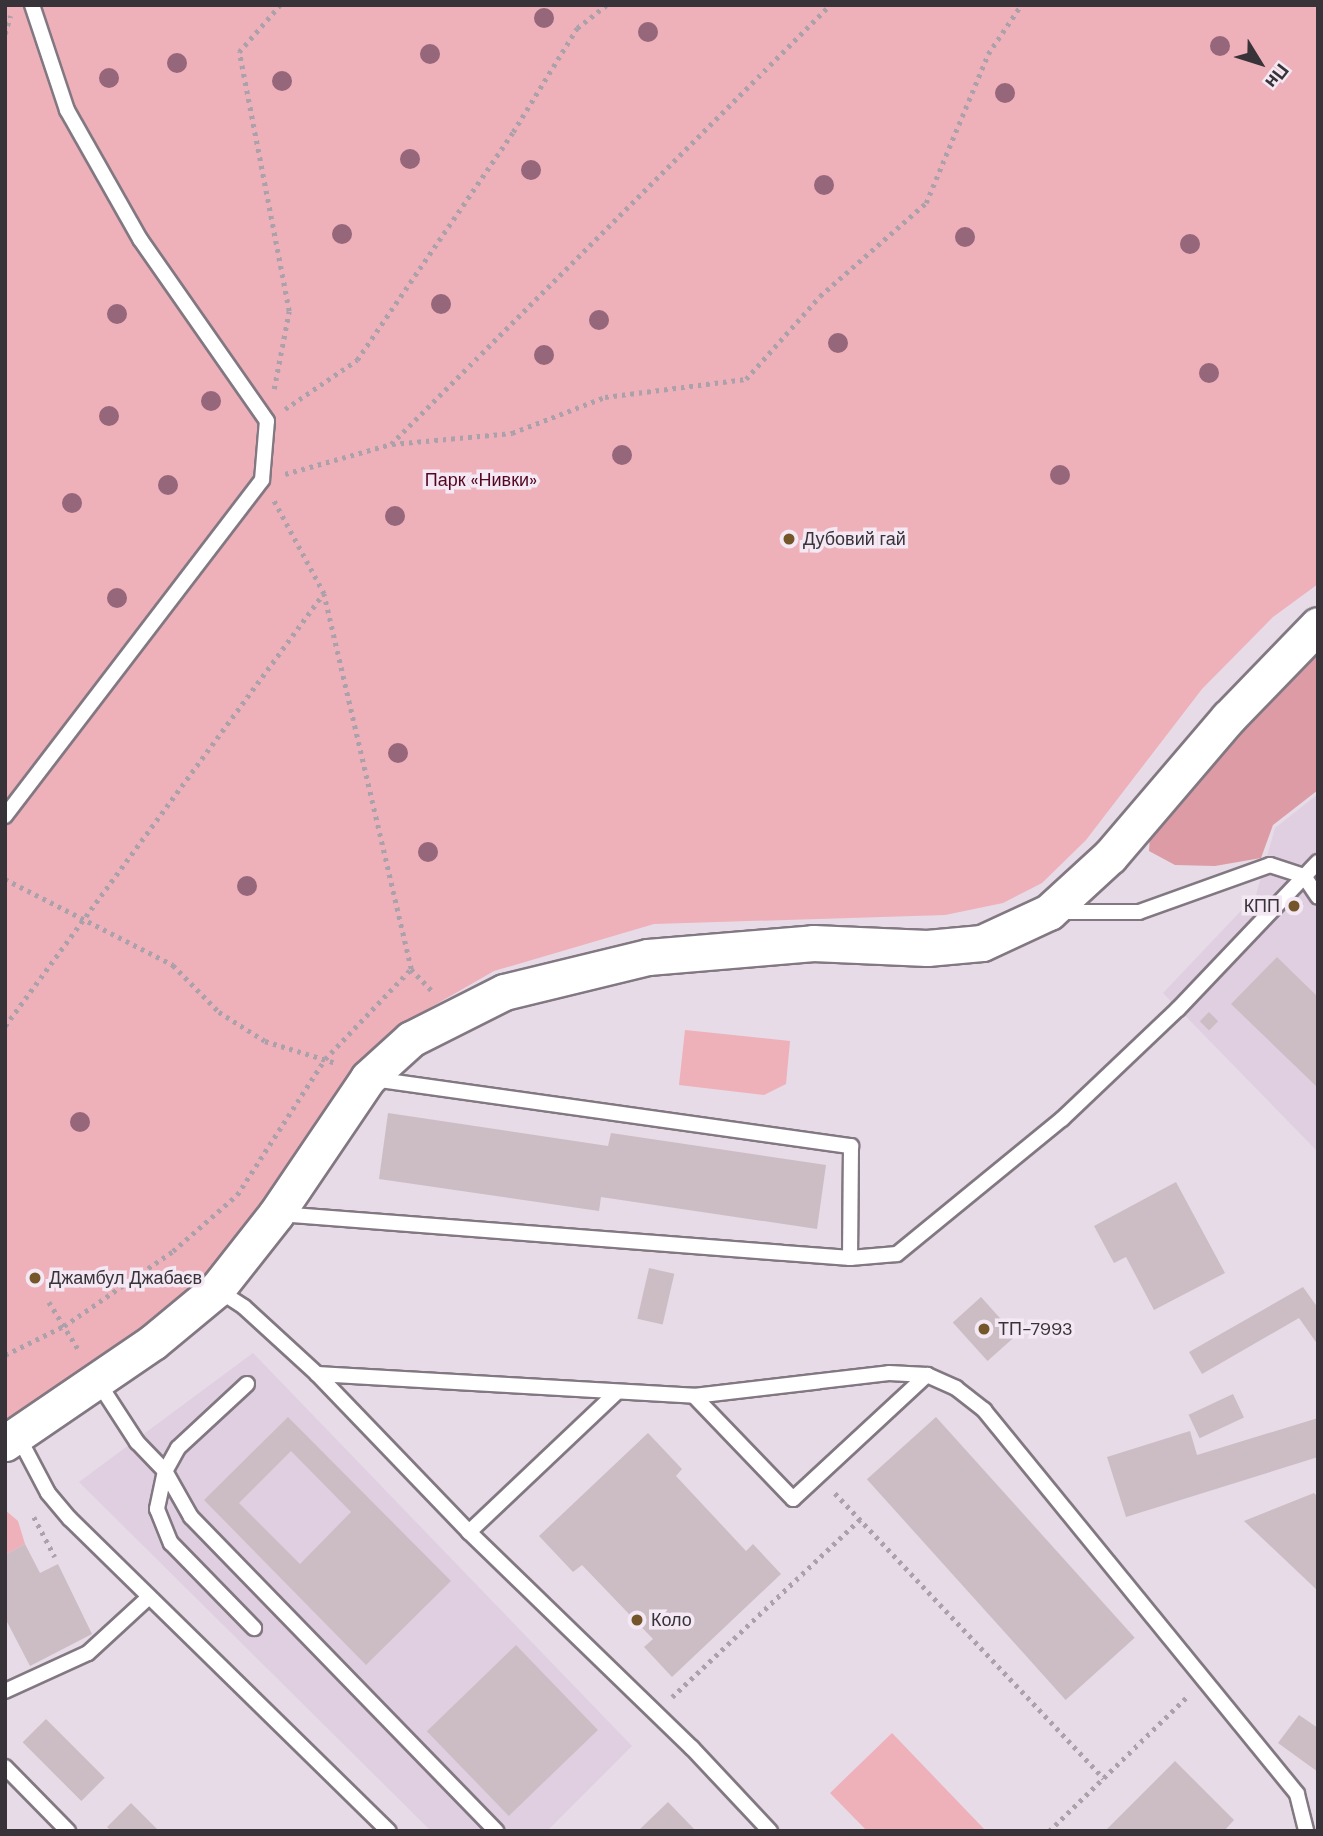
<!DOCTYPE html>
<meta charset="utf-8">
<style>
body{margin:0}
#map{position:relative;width:1323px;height:1836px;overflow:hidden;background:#e6dbe6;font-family:"DM Sans",sans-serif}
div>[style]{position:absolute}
.built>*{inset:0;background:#e0cfe0}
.green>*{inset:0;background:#eeb0b9}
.forest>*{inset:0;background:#dc9ba5}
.building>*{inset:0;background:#ccbdc4;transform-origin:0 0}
.path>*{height:4.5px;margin-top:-2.25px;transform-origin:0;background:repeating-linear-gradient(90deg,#aaa1aa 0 3.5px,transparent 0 8.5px)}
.roads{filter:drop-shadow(2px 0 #827882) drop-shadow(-2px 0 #827882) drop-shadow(0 2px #827882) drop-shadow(0 -2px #827882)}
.service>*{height:14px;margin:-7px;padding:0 7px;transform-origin:7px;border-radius:7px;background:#fff}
.tertiary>*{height:35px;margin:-17.5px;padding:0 17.5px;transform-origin:17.5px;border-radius:17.5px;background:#fff}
.trees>*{width:20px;height:20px;margin:-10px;border-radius:50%;background:#96667a}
.dots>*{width:19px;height:19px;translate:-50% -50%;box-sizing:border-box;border:4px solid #f3e8f3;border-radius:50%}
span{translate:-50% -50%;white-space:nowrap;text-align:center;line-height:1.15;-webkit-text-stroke:7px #f3e8f3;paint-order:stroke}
.park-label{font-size:18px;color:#550721}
.poi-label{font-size:18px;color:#383338}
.left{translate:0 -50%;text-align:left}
.right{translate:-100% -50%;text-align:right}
.frame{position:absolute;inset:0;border:7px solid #383338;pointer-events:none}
.north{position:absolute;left:1225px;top:28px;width:70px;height:70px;-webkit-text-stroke:5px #f3e8f3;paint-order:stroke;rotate:128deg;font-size:19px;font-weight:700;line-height:28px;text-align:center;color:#383338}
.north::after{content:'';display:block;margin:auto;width:24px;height:32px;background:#383338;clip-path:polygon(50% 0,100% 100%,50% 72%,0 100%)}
</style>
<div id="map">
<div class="built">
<i style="clip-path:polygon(1318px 794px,1318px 1152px,1163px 993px,1256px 895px,1275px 828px)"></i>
<i style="clip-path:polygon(253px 1353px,632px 1746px,547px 1831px,431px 1831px,79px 1482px)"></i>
</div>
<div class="green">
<i style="clip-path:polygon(5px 5px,1318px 5px,1318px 584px,1273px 617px,1202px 689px,1086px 840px,1042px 883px,1003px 903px,945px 915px,654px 924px,494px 971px,419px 1014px,358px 1061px,238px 1251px,149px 1327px,5px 1425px)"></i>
<i style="clip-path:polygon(685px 1030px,790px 1041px,786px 1084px,764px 1095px,679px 1085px)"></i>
<i style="clip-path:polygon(5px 1510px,18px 1521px,25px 1544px,5px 1555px)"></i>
<i style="clip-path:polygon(892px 1733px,986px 1831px,867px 1831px,830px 1793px)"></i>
</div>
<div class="forest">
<i style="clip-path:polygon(1318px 652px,1318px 790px,1273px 825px,1261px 858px,1215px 866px,1175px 865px,1149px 851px,1150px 833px,1184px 790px)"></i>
</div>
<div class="building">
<i style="left:1295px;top:896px;width:12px;height:16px;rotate:42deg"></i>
<i style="clip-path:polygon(1277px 957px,1318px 997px,1318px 1088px,1231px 1004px)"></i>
<i style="left:1209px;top:1012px;width:13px;height:13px;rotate:45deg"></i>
<i style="clip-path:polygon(388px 1113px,608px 1146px,611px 1133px,826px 1165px,817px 1229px,601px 1197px,599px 1211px,379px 1179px)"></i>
<i style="clip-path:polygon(1176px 1182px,1225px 1273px,1154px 1310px,1126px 1257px,1114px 1263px,1094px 1226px)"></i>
<i style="left:649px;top:1268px;width:26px;height:52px;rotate:13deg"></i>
<i style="clip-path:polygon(1303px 1287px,1318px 1308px,1318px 1345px,1299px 1318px,1202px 1374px,1189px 1352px)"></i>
<i style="left:981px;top:1297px;width:52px;height:38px;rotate:48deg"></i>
<i style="left:1233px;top:1394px;width:26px;height:49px;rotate:65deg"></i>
<i style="clip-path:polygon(evenodd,288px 1417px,451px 1581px,366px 1665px,204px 1500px,288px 1417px,291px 1451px,351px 1512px,300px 1564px,239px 1503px,291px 1451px)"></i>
<i style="left:936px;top:1417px;width:297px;height:93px;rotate:48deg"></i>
<i style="clip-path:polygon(1318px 1418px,1318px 1457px,1126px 1517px,1107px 1457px,1190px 1431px,1197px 1455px)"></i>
<i style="clip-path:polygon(648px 1433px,682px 1469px,676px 1476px,746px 1551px,753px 1544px,781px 1574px,672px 1677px,644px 1647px,653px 1639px,582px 1565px,573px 1572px,539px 1536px)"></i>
<i style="clip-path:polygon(1314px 1493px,1318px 1497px,1318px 1591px,1244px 1521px)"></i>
<i style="clip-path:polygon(25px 1544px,40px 1573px,58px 1564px,92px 1634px,30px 1666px,5px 1618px,5px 1555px)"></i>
<i style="left:516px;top:1645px;width:118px;height:124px;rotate:46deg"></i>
<i style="clip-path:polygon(1299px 1715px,1318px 1728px,1318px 1772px,1278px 1743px)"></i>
<i style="left:46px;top:1719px;width:83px;height:33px;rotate:45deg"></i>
<i style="clip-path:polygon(1175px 1761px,1234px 1820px,1224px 1831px,1105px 1831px)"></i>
<i style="clip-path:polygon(668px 1802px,696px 1831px,638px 1831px)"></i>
<i style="clip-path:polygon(131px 1803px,159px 1831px,111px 1831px,107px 1827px)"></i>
</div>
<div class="path">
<i style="left:5px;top:34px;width:19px;rotate:-74deg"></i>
<i style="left:274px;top:389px;width:79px;rotate:-79.1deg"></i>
<i style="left:289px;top:311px;width:264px;rotate:-100.9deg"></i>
<i style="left:239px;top:52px;width:62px;rotate:-48.9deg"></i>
<i style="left:285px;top:409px;width:87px;rotate:-34.2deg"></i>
<i style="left:357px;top:360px;width:276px;rotate:-55.6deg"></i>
<i style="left:513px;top:132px;width:122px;rotate:-58.4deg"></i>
<i style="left:577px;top:28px;width:37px;rotate:-38deg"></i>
<i style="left:392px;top:444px;width:121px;rotate:-5.2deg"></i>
<i style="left:512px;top:433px;width:100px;rotate:-21.2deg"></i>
<i style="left:605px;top:397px;width:142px;rotate:-7.3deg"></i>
<i style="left:746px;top:379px;width:111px;rotate:-48.3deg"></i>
<i style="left:820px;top:296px;width:141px;rotate:-41.3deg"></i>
<i style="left:926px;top:203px;width:161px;rotate:-67.4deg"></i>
<i style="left:988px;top:54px;width:59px;rotate:-56deg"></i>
<i style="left:285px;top:474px;width:110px;rotate:-15.8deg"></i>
<i style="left:391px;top:444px;width:621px;rotate:-45deg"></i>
<i style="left:5px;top:879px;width:189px;rotate:27.1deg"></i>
<i style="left:173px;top:965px;width:66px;rotate:45.6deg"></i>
<i style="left:219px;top:1012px;width:54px;rotate:32.2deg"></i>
<i style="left:265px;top:1041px;width:74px;rotate:17.2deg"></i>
<i style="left:411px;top:969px;width:30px;rotate:46deg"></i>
<i style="left:5px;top:1026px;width:536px;rotate:-53.64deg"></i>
<i style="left:49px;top:1302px;width:59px;rotate:58.2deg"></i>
<i style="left:5px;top:1355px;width:66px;rotate:-26.2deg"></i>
<i style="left:64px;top:1326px;width:132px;rotate:-34.5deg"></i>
<i style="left:173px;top:1251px;width:85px;rotate:-41.2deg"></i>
<i style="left:237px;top:1195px;width:162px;rotate:-57.1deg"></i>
<i style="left:325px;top:1059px;width:124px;rotate:-46.3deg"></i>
<i style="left:411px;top:969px;width:385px;rotate:-103.1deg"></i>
<i style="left:324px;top:594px;width:106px;rotate:-118.3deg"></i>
<i style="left:835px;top:1493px;width:392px;rotate:46.7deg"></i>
<i style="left:34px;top:1517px;width:45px;rotate:62.3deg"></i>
<i style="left:672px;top:1697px;width:259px;rotate:-43.4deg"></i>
<i style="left:1049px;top:1831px;width:192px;rotate:-44.2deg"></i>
</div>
<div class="roads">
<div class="service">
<i style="left:5px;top:816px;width:423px;rotate:-52.6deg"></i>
<i style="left:262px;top:480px;width:59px;rotate:-85.2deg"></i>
<i style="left:267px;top:421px;width:222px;rotate:-124.9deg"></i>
<i style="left:140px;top:239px;width:148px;rotate:-119.5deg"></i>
<i style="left:67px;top:110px;width:111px;rotate:-108.4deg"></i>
<i style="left:1057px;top:912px;width:82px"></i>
<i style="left:1139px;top:912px;width:139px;rotate:-19.7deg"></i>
<i style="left:1270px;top:865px;width:36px;rotate:18deg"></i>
<i style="left:1304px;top:876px;width:25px;rotate:56deg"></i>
<i style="left:373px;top:1079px;width:483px;rotate:8deg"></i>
<i style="left:851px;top:1146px;width:112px;rotate:90.5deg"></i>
<i style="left:279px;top:1214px;width:573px;rotate:4.41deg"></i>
<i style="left:850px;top:1258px;width:47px;rotate:-4.9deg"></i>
<i style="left:897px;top:1254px;width:213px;rotate:-39.3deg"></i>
<i style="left:1062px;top:1119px;width:160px;rotate:-43.5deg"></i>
<i style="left:1178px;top:1009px;width:203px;rotate:-46.4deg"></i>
<i style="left:218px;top:1290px;width:31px;rotate:33deg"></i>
<i style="left:244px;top:1307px;width:99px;rotate:42.5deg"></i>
<i style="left:317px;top:1374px;width:219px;rotate:46.1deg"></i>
<i style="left:469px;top:1532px;width:310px;rotate:44.1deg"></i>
<i style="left:692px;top:1748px;width:114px;rotate:46.8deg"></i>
<i style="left:317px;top:1374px;width:378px;rotate:3.3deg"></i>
<i style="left:694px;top:1396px;width:196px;rotate:-6.7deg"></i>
<i style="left:889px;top:1373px;width:38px;rotate:3deg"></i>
<i style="left:927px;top:1375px;width:32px;rotate:24deg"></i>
<i style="left:956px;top:1388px;width:36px;rotate:38deg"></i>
<i style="left:984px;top:1410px;width:495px;rotate:50.8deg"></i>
<i style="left:1297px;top:1794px;width:38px;rotate:76deg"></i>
<i style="left:98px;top:1382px;width:72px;rotate:57deg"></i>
<i style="left:137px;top:1442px;width:40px;rotate:46deg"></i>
<i style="left:165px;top:1471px;width:39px;rotate:102deg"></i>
<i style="left:157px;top:1509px;width:37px;rotate:68deg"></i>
<i style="left:171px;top:1543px;width:119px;rotate:45.7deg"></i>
<i style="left:247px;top:1384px;width:94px;rotate:137.2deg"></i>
<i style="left:178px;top:1448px;width:26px;rotate:119deg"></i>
<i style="left:165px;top:1471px;width:53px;rotate:60.5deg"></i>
<i style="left:191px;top:1517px;width:438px;rotate:45.8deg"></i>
<i style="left:694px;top:1396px;width:143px;rotate:46.1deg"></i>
<i style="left:793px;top:1499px;width:183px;rotate:-42.8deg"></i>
<i style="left:18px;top:1436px;width:64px;rotate:62.2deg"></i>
<i style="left:48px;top:1493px;width:34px;rotate:50deg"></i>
<i style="left:70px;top:1519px;width:446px;rotate:44.4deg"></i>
<i style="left:469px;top:1532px;width:202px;rotate:-43.4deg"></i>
<i style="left:5px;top:1691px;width:91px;rotate:-24.6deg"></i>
<i style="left:88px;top:1653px;width:83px;rotate:-42.6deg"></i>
<i style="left:5px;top:1767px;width:90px;rotate:45.5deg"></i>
</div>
<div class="tertiary">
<i style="left:5px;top:1443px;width:179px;rotate:-34.3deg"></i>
<i style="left:153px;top:1342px;width:83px;rotate:-39.6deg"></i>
<i style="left:217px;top:1289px;width:95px;rotate:-51.8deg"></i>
<i style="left:276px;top:1214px;width:164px;rotate:-55.9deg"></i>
<i style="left:368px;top:1078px;width:58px;rotate:-42.2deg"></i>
<i style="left:411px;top:1039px;width:104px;rotate:-26.8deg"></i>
<i style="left:504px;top:992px;width:148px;rotate:-13.7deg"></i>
<i style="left:648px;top:957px;width:166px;rotate:-4.8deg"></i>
<i style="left:813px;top:943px;width:114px;rotate:2.5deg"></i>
<i style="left:927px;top:948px;width:55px;rotate:-5.2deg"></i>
<i style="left:982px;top:943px;width:74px;rotate:-24.8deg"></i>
<i style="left:1049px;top:912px;width:83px;rotate:-42.6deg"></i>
<i style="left:1110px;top:856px;width:182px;rotate:-49.5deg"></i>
<i style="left:1228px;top:718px;width:129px;rotate:-45.9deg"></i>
</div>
</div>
<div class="trees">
<i style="left:544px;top:18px"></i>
<i style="left:648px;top:32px"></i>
<i style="left:1220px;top:46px"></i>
<i style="left:430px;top:54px"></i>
<i style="left:177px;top:63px"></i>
<i style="left:109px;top:78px"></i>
<i style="left:282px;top:81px"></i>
<i style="left:1005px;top:93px"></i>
<i style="left:410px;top:159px"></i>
<i style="left:531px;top:170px"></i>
<i style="left:824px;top:185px"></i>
<i style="left:342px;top:234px"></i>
<i style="left:965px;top:237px"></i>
<i style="left:1190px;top:244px"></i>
<i style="left:441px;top:304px"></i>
<i style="left:117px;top:314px"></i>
<i style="left:599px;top:320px"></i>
<i style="left:838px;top:343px"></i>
<i style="left:544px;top:355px"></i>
<i style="left:1209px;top:373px"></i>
<i style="left:211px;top:401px"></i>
<i style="left:109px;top:416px"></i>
<i style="left:622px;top:455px"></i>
<i style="left:1060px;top:475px"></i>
<i style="left:168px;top:485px"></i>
<i style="left:72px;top:503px"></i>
<i style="left:395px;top:516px"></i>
<i style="left:117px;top:598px"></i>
<i style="left:398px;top:753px"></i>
<i style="left:428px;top:852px"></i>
<i style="left:247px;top:886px"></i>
<i style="left:80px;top:1122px"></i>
</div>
<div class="dots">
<i style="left:789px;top:539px;background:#75562b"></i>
<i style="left:1294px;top:906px;background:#75562b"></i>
<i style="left:35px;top:1278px;background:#75562b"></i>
<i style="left:984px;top:1329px;background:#75562b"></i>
<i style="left:637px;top:1620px;background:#75562b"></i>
</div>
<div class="park-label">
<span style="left:481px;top:480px">Парк «Нивки»</span>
</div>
<div class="poi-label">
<span class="left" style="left:803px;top:539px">Дубовий гай</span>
<span class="right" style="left:1280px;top:906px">КПП</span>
<span class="left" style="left:49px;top:1278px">Джамбул Джабаєв</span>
<span class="left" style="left:998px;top:1329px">ТП-7993</span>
<span class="left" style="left:651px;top:1620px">Коло</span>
</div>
<div class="frame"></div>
<div class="north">Пн</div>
</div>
